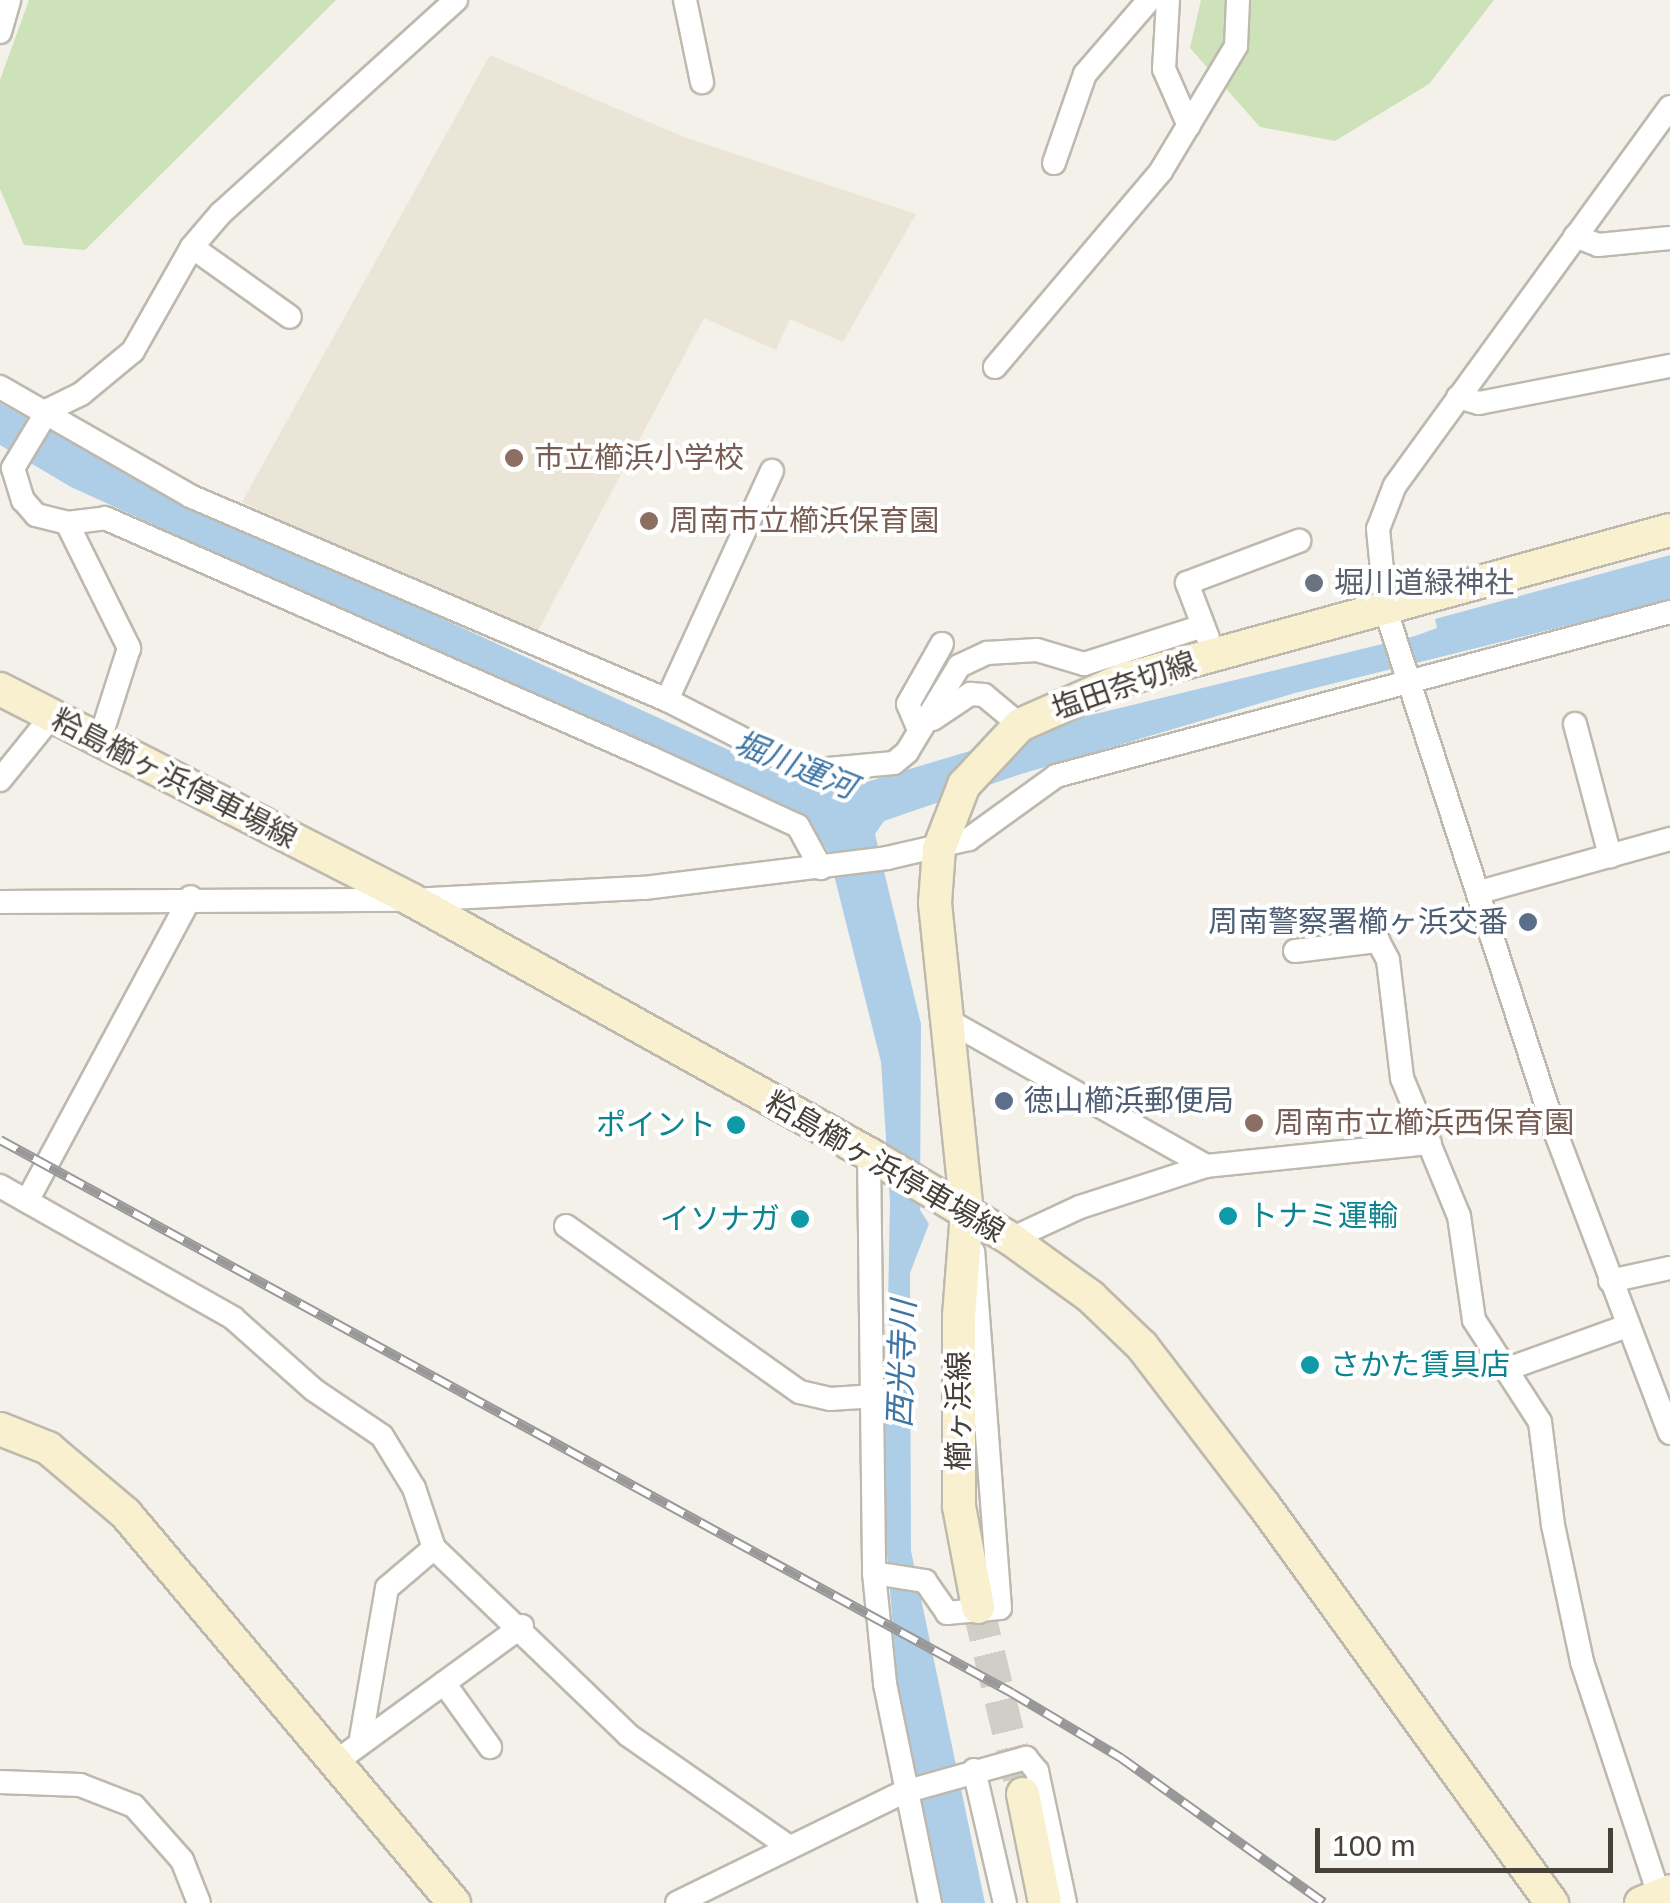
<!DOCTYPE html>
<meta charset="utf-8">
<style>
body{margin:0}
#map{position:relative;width:1670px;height:1903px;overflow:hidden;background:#f3f1ea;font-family:Helvetica,"Noto Sans JP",sans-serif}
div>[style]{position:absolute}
.education>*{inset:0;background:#eae5d6}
.green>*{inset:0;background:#cde2b8}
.water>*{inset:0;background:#aecee8}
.secondary-tunnel>*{height:32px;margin-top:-16px;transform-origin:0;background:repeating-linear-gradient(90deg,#d0cec7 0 32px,transparent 0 48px)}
.roads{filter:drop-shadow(2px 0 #bdb9ae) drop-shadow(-2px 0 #bdb9ae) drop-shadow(0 2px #bdb9ae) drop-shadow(0 -2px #bdb9ae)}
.street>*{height:22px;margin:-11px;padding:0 11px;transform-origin:11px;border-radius:11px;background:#fff}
.secondary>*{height:32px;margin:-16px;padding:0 16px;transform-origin:16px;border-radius:16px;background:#f8f0cf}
.rail>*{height:10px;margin-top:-5px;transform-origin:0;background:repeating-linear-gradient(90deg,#fff 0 19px,#989898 0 38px);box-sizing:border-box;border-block:2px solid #989898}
.dots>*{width:28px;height:28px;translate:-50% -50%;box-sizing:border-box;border:5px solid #fff;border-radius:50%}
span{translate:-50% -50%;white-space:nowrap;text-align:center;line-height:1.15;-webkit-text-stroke:8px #fff;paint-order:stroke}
.education-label{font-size:30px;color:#785e54}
.left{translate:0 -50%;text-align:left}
.worship-label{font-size:30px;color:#5b616d}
.street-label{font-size:30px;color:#464239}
.service-label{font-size:30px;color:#4e5e75}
.right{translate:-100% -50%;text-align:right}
.culture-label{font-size:30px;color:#0d838f}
.water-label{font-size:32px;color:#3f75a5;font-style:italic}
.scale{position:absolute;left:1315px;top:1828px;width:298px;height:45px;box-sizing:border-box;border:5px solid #464239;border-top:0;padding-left:12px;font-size:30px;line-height:35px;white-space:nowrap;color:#464239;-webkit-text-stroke:8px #fff;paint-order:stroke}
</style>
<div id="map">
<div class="education">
<i style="clip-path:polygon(490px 55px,684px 137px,916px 214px,843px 342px,790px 319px,776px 350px,704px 318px,534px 638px,242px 502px)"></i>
</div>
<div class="green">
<i style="clip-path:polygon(29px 0,336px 0,85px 250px,24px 245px,0 189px,0 80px)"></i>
<i style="clip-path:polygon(1201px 0,1494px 0,1429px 84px,1335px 141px,1260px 127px,1190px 48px)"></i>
</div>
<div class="water">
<i style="clip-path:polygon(0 403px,150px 485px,801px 783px,825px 788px,853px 786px,1083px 717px,1415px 636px,1437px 628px,1435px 619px,1670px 555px,1670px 600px,1295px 693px,1018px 775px,884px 821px,875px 834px,921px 1024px,920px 1210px,929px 1224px,910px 1273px,911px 1551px,985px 1903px,941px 1903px,900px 1713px,884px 1517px,890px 1201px,881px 1062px,828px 851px,809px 823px,71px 487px,0 445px)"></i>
</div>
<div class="secondary-tunnel">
<i style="left:978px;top:1607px;width:192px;rotate:76.5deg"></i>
</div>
<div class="roads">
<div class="street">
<i style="left:456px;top:0;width:317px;rotate:137.8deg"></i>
<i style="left:221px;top:213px;width:45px;rotate:130.5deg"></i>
<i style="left:192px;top:247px;width:120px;rotate:119.6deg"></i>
<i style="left:133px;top:351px;width:67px;rotate:140.4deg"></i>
<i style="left:81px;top:394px;width:37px;rotate:154deg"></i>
<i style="left:48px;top:410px;width:68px;rotate:121.1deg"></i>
<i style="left:13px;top:468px;width:34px;rotate:73deg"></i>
<i style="left:23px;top:500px;width:20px;rotate:49deg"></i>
<i style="left:36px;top:515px;width:32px;rotate:14deg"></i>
<i style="left:67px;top:523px;width:38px;rotate:-7deg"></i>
<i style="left:105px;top:518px;width:596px;rotate:23.73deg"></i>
<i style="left:651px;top:758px;width:162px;rotate:24.8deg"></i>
<i style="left:798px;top:826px;width:48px;rotate:61.3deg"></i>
<i style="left:685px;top:0;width:84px;rotate:78.3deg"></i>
<i style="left:1168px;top:0;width:69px;rotate:93.3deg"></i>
<i style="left:1164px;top:69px;width:62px;rotate:66.3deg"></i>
<i style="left:0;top:32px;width:33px;rotate:-74deg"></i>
<i style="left:1670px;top:107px;width:467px;rotate:126deg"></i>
<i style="left:1395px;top:485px;width:47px;rotate:111.1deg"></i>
<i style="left:1378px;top:529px;width:82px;rotate:84.4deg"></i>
<i style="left:1386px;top:611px;width:547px;rotate:72deg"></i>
<i style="left:1555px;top:1131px;width:323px;rotate:69.2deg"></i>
<i style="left:1054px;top:163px;width:94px;rotate:-70.8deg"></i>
<i style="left:1085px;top:74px;width:98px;rotate:-49.1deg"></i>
<i style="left:1575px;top:236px;width:25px;rotate:21deg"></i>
<i style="left:1598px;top:245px;width:72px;rotate:-5.6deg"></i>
<i style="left:192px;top:247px;width:120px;rotate:35.5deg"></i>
<i style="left:995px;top:367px;width:257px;rotate:-49.7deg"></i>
<i style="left:1161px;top:171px;width:146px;rotate:-59deg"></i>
<i style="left:1236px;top:46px;width:46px;rotate:-87.5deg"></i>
<i style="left:0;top:387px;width:219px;rotate:29.8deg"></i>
<i style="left:190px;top:496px;width:519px;rotate:23.16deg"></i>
<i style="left:667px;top:700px;width:156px;rotate:27.1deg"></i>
<i style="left:806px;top:771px;width:88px;rotate:-5.2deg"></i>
<i style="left:894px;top:763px;width:17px;rotate:-40deg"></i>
<i style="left:907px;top:752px;width:100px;rotate:-58.8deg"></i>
<i style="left:959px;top:666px;width:31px;rotate:-25deg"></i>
<i style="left:987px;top:653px;width:50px;rotate:-3.4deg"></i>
<i style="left:1037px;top:650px;width:49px;rotate:16.6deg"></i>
<i style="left:1084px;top:664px;width:125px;rotate:-17.7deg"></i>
<i style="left:1458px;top:397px;width:22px;rotate:16deg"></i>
<i style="left:1479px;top:403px;width:195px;rotate:-11deg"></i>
<i style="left:67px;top:523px;width:140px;rotate:63.6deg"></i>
<i style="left:129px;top:648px;width:99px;rotate:107.7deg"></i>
<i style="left:1208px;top:638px;width:59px;rotate:-110.9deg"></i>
<i style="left:1187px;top:583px;width:120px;rotate:-20.6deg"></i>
<i style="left:667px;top:700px;width:252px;rotate:-65.4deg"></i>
<i style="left:933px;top:719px;width:45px;rotate:-34deg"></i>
<i style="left:970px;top:694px;width:14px;rotate:4deg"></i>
<i style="left:984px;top:695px;width:47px;rotate:39.8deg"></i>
<i style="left:1575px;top:724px;width:137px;rotate:75.1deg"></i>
<i style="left:919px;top:730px;width:28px;rotate:-113deg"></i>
<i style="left:908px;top:704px;width:69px;rotate:-60.5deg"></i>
<i style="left:0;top:780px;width:81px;rotate:-51deg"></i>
<i style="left:1480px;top:892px;width:197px;rotate:-15.6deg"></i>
<i style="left:0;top:902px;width:412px;rotate:-0.3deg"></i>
<i style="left:412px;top:900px;width:232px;rotate:-3deg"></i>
<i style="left:644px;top:888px;width:245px;rotate:-7deg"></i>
<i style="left:887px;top:858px;width:84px;rotate:-13deg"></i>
<i style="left:969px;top:839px;width:107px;rotate:-35.9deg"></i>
<i style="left:1056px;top:776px;width:636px;rotate:-14.95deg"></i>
<i style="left:1295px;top:951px;width:84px;rotate:-6.9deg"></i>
<i style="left:1378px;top:941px;width:21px;rotate:62deg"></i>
<i style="left:1388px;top:960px;width:119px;rotate:83.2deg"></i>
<i style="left:1402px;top:1078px;width:149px;rotate:67.6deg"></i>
<i style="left:1459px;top:1216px;width:105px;rotate:81.8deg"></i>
<i style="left:1474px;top:1320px;width:121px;rotate:57.1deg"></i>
<i style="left:1540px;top:1422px;width:104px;rotate:82.8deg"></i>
<i style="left:1553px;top:1525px;width:140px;rotate:78deg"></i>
<i style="left:1582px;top:1662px;width:245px;rotate:71.7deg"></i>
<i style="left:949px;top:1021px;width:295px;rotate:29.4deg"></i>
<i style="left:869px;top:1154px;width:419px;rotate:89.3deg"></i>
<i style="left:874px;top:1573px;width:112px;rotate:84.3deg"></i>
<i style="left:885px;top:1684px;width:224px;rotate:78.4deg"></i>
<i style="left:0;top:1186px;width:268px;rotate:29.5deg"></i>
<i style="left:233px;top:1318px;width:108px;rotate:41.6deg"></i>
<i style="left:314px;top:1390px;width:82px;rotate:34.1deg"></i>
<i style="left:382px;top:1436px;width:61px;rotate:58.4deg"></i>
<i style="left:414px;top:1488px;width:63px;rotate:71.6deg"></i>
<i style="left:434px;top:1548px;width:269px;rotate:43.9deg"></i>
<i style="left:628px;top:1735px;width:196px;rotate:34.8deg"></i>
<i style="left:27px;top:1201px;width:345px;rotate:-61.7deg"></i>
<i style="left:566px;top:1226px;width:287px;rotate:35.4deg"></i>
<i style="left:800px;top:1392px;width:31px;rotate:13deg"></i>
<i style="left:830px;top:1399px;width:46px;rotate:-3.7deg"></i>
<i style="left:1011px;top:1239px;width:76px;rotate:-24.9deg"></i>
<i style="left:1080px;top:1207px;width:133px;rotate:-18deg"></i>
<i style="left:1206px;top:1166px;width:225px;rotate:-5.9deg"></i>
<i style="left:1610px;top:1281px;width:61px;rotate:-12.2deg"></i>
<i style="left:1510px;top:1368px;width:124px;rotate:-19.7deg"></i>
<i style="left:874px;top:1573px;width:52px;rotate:8.9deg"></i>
<i style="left:925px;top:1581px;width:39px;rotate:55deg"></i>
<i style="left:947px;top:1613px;width:53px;rotate:-5.4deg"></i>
<i style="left:1000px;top:1608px;width:357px;rotate:-94.3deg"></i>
<i style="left:444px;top:1683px;width:79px;rotate:54.3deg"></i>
<i style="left:360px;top:1744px;width:158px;rotate:-80.2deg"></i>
<i style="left:387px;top:1588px;width:62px;rotate:-40.4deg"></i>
<i style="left:337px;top:1761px;width:229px;rotate:-36.1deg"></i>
<i style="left:974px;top:1770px;width:137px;rotate:76.9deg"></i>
<i style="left:0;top:1782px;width:80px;rotate:2.1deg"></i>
<i style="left:80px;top:1785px;width:58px;rotate:21.3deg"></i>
<i style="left:134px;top:1806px;width:72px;rotate:48.4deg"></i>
<i style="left:182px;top:1860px;width:46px;rotate:68.4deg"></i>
<i style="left:677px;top:1903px;width:253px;rotate:-26.1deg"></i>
<i style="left:904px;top:1792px;width:127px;rotate:-15.6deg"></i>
<i style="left:1026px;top:1758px;width:17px;rotate:50deg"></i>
<i style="left:1037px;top:1771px;width:135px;rotate:78deg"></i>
</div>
<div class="secondary">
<i style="left:0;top:689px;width:463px;rotate:27.1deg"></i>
<i style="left:412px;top:900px;width:523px;rotate:29.07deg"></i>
<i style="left:869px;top:1154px;width:165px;rotate:30.9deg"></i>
<i style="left:1011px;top:1239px;width:99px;rotate:35.9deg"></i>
<i style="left:1091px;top:1297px;width:71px;rotate:43.9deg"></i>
<i style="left:1142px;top:1346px;width:199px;rotate:52.6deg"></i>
<i style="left:1263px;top:1504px;width:493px;rotate:54.1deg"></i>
<i style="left:0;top:1429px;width:52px;rotate:21.6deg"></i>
<i style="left:48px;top:1448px;width:102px;rotate:40.2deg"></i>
<i style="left:126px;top:1514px;width:509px;rotate:49.86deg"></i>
<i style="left:978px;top:1607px;width:103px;rotate:-100.7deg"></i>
<i style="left:959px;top:1506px;width:190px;rotate:-90deg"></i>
<i style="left:959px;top:1316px;width:103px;rotate:-85.6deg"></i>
<i style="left:967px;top:1213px;width:312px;rotate:-95.9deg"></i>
<i style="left:935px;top:903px;width:54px;rotate:-85.8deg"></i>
<i style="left:939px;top:849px;width:69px;rotate:-68.7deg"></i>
<i style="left:964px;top:785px;width:82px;rotate:-47deg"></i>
<i style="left:1020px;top:725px;width:111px;rotate:-23.8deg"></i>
<i style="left:1122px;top:680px;width:568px;rotate:-15.31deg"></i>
<i style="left:1023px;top:1794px;width:111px;rotate:78.6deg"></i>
<i style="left:1641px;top:1903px;width:31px;rotate:-22deg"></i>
</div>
</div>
<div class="rail">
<i style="left:0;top:1140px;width:1153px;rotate:28.65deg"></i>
<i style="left:1012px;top:1693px;width:127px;rotate:30.8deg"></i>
<i style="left:1121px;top:1758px;width:249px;rotate:35.5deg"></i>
</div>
<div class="dots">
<i style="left:514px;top:458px;background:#8d6e63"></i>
<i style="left:649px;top:521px;background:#8d6e63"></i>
<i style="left:1314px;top:583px;background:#6b7280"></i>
<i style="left:1528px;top:922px;background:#5c6f8a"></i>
<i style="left:1004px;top:1101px;background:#5c6f8a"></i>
<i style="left:1254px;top:1123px;background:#8d6e63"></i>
<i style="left:736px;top:1125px;background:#0f9aa8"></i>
<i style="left:1228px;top:1216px;background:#0f9aa8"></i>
<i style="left:800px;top:1219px;background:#0f9aa8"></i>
<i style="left:1310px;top:1365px;background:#0f9aa8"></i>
</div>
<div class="education-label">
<span class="left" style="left:534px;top:458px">市立櫛浜小学校</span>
<span class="left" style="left:669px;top:521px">周南市立櫛浜保育園</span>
<span class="left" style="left:1274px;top:1123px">周南市立櫛浜西保育園</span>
</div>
<div class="worship-label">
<span class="left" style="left:1334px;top:583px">堀川道緑神社</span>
</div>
<div class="street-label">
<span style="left:1124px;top:686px;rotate:-19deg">塩田奈切線</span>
<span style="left:174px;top:779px;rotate:27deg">粭島櫛ヶ浜停車場線</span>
<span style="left:885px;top:1167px;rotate:30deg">粭島櫛ヶ浜停車場線</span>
<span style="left:959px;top:1411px;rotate:-90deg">櫛ヶ浜線</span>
</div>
<div class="service-label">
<span class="right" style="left:1508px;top:922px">周南警察署櫛ヶ浜交番</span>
<span class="left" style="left:1024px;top:1101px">徳山櫛浜郵便局</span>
</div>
<div class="culture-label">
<span class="right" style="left:716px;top:1125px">ポイント</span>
<span class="left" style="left:1248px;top:1216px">トナミ運輸</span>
<span class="right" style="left:780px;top:1219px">イソナガ</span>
<span class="left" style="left:1330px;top:1365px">さかた賃具店</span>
</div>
<div class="water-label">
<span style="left:795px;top:765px;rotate:22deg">堀川運河</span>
<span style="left:902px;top:1364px;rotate:-88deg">西光寺川</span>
</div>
<div class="scale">100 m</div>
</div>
